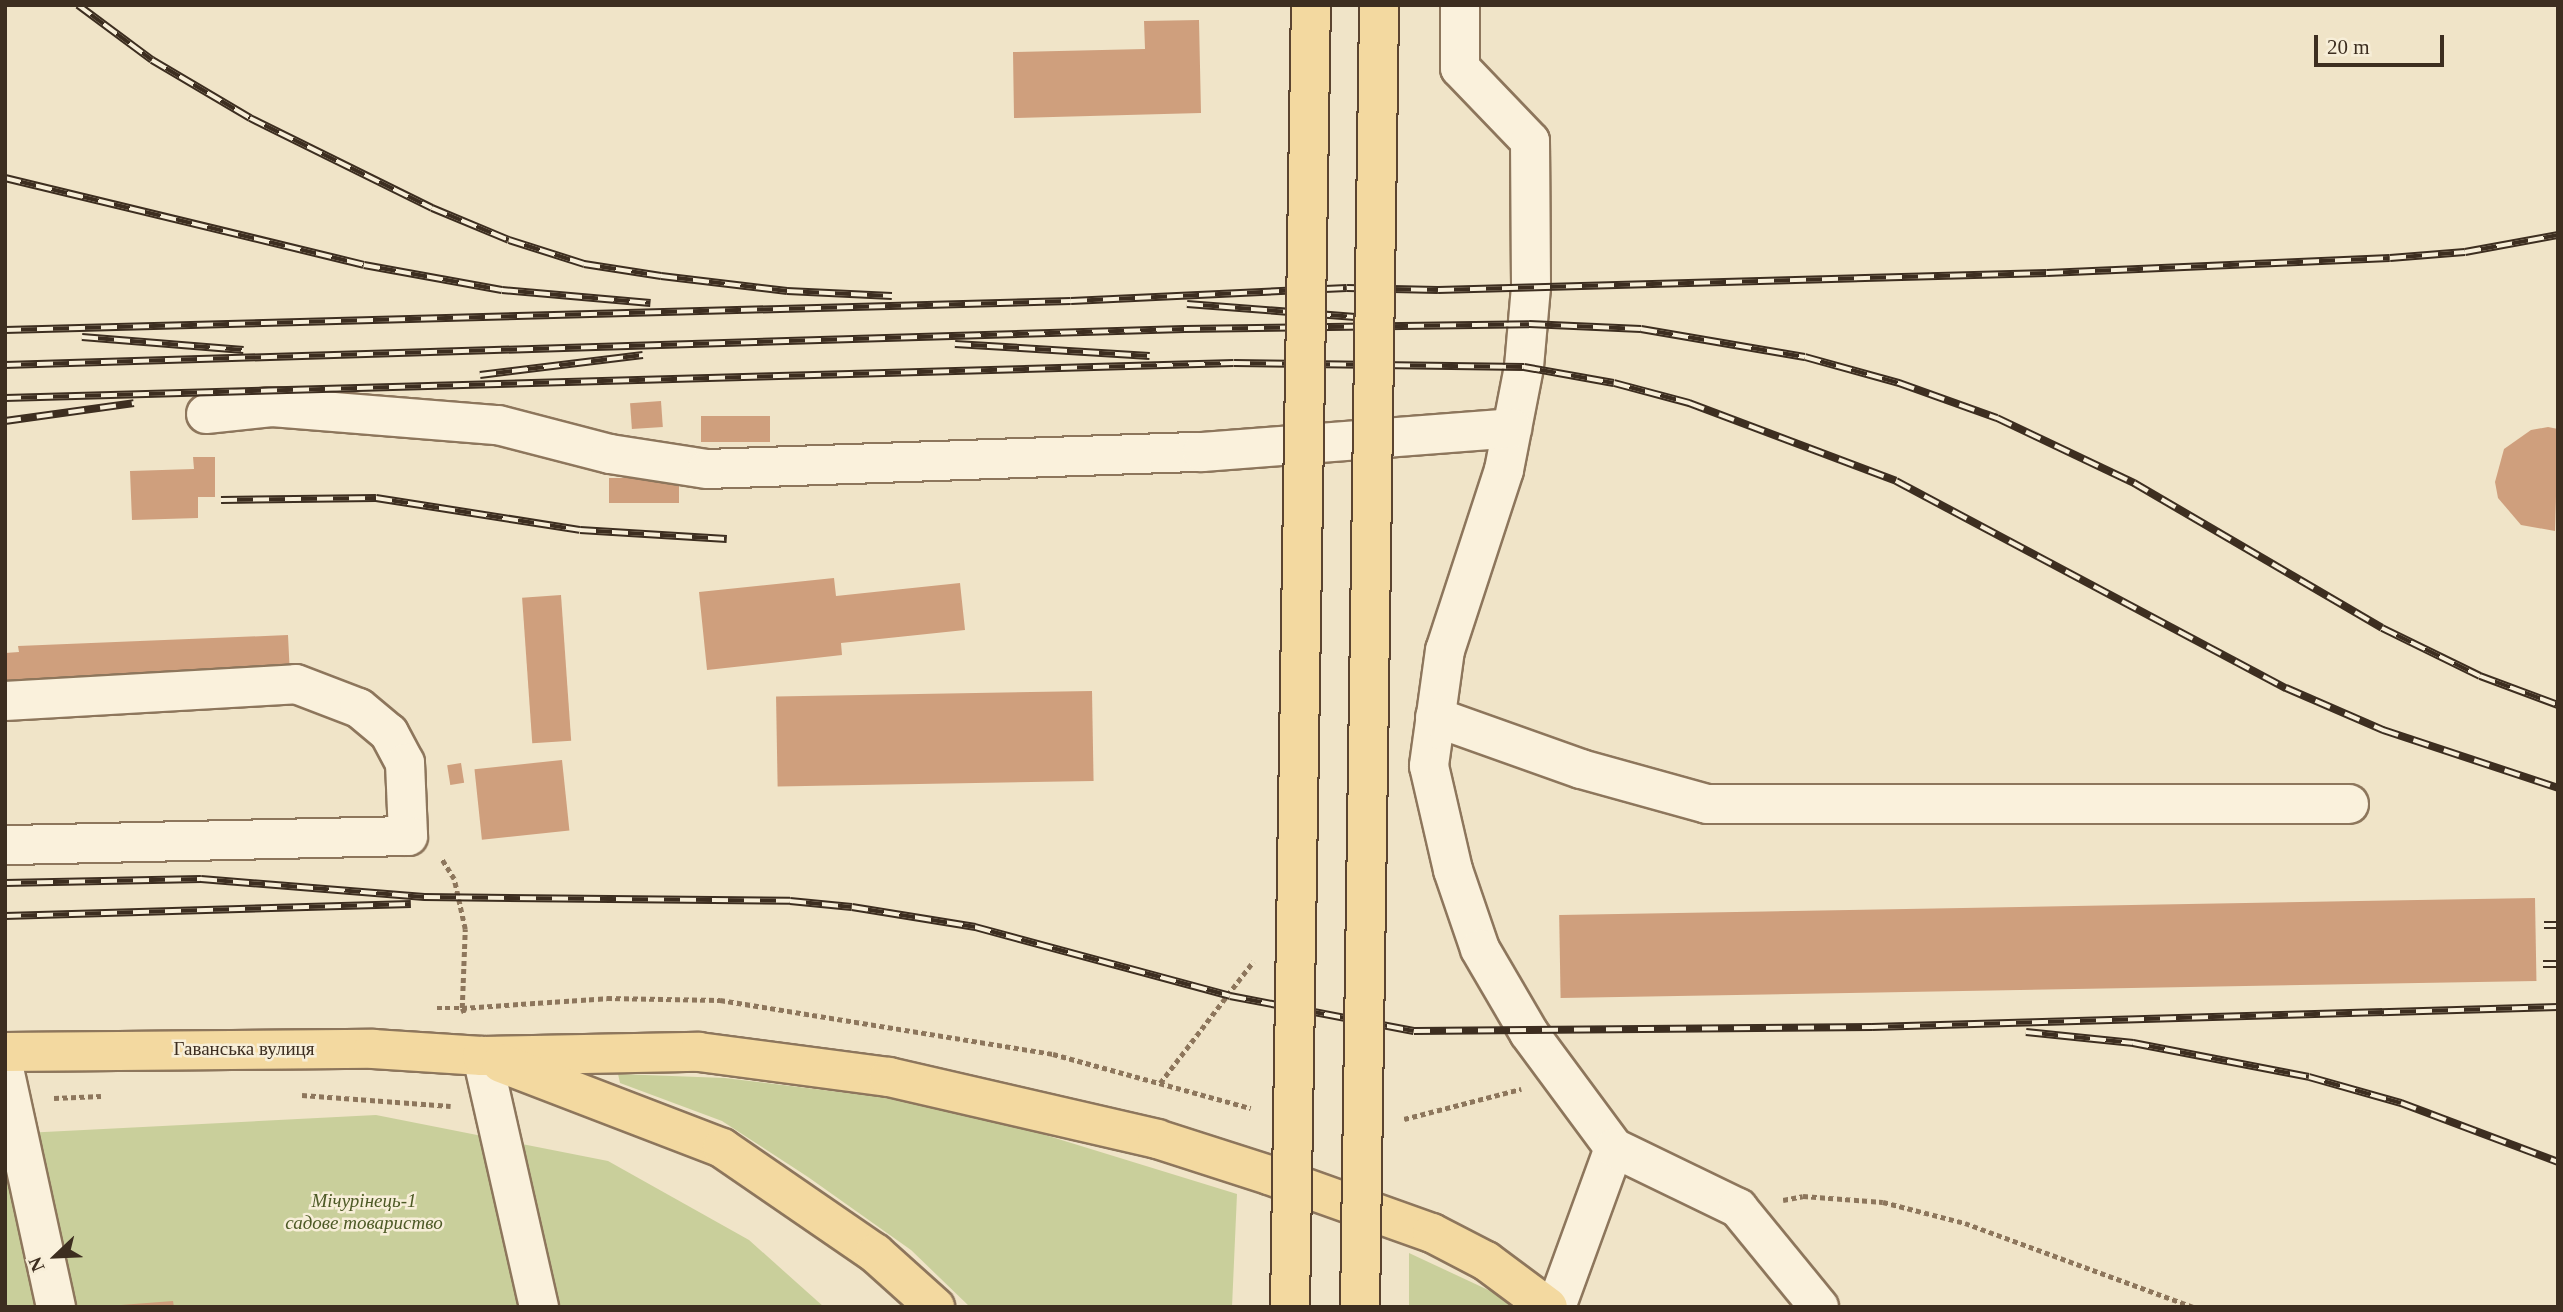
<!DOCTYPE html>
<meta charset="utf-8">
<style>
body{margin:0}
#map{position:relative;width:2563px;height:1312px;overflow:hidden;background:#f0e4c8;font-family:Georgia,serif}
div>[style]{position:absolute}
.green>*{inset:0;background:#c9cf9b}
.building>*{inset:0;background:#cf9f7d;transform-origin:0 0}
.path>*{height:4.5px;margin-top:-2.25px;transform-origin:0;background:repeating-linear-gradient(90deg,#8d765c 0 5px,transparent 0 8.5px)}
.roads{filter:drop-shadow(2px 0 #8d765c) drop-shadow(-2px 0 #8d765c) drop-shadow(0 2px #8d765c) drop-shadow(0 -2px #8d765c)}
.minor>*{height:38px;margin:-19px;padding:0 19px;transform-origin:19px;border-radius:19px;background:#faf1dc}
.major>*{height:38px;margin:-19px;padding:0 19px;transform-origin:19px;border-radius:19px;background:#f3d9a0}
.rail>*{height:8px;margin-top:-4px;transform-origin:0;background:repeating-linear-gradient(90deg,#f7eed8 0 16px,#3d2e20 0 32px);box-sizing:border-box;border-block:2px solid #3d2e20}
.bridges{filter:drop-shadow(2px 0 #5b4430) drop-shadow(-2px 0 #5b4430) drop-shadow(0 2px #5b4430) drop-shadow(0 -2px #5b4430)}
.major-bridge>*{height:38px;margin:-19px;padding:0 19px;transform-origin:19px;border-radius:19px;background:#f3d9a0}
span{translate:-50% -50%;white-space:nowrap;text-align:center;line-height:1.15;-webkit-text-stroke:5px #f7eed8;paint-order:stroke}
.street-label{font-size:19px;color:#3d2e20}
.park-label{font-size:19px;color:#4d5a26;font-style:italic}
.frame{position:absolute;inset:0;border:7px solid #3d2e20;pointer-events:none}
.north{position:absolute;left:21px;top:1221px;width:70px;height:70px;-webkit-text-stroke:5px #f7eed8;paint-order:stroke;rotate:247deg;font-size:19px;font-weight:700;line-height:28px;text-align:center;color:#3d2e20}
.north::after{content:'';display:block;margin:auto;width:24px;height:32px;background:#3d2e20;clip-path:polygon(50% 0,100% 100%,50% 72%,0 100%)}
.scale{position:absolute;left:2314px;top:35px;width:130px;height:32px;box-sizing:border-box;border:4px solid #3d2e20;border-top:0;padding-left:9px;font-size:21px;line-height:24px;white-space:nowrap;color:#3d2e20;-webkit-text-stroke:5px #f7eed8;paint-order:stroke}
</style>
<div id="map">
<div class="green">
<i style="clip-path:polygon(618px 1074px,725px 1078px,880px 1097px,1000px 1121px,1237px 1194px,1232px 1307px,970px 1307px,911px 1250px,808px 1177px,722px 1121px,620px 1083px)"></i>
<i style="clip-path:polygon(376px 1115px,608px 1161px,749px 1240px,824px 1307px,5px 1307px,5px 1134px)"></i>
<i style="clip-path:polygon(1409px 1253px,1499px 1295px,1511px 1307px,1409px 1307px)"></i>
</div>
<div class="building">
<i style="clip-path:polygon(1199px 20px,1201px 113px,1014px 118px,1013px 52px,1145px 49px,1144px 21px)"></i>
<i style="left:661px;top:401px;width:26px;height:31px;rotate:86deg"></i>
<i style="left:701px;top:416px;width:69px;height:26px"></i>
<i style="clip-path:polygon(2548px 427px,2558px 429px,2555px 531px,2521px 525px,2498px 498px,2495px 482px,2504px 449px,2531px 430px)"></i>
<i style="clip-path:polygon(193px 457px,215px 457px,215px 497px,198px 497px,198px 518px,132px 520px,130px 471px,194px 469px)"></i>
<i style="left:609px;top:478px;width:70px;height:25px"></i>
<i style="clip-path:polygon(834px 578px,836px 596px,960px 583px,965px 630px,841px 643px,842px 655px,707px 670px,699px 592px)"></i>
<i style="left:561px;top:595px;width:146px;height:39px;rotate:86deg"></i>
<i style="clip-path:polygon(288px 635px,290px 676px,5px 687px,5px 653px,19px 652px,18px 646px)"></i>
<i style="left:1092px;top:691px;width:90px;height:316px;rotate:89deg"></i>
<i style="left:562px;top:760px;width:71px;height:88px;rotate:84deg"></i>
<i style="left:461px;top:763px;width:20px;height:14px;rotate:81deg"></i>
<i style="left:2535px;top:898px;width:83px;height:976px;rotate:89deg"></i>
<i style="clip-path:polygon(173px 1301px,174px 1307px,121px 1307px,121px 1305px)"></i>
</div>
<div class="path">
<i style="left:437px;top:1008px;width:25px"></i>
<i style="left:462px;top:1008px;width:79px;rotate:-87.8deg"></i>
<i style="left:465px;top:929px;width:51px;rotate:-102.4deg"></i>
<i style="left:454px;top:879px;width:25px;rotate:-122deg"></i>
<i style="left:464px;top:1013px;width:5px;rotate:-112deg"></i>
<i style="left:462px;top:1008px;width:145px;rotate:-3.9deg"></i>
<i style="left:607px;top:998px;width:113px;rotate:1deg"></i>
<i style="left:720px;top:1000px;width:337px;rotate:9.2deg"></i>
<i style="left:1053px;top:1054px;width:205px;rotate:15.3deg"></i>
<i style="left:1160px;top:1083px;width:153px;rotate:-52.5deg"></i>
<i style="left:302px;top:1095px;width:149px;rotate:4.2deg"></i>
<i style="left:54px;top:1098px;width:47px;rotate:-2.4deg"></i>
<i style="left:1404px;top:1119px;width:121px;rotate:-14.4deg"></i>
<i style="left:1783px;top:1200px;width:20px;rotate:-11deg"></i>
<i style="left:1803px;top:1196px;width:80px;rotate:4.3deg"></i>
<i style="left:1883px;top:1202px;width:85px;rotate:14.4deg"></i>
<i style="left:1965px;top:1223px;width:243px;rotate:20.2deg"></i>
</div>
<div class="roads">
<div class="minor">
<i style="left:1460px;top:5px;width:63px;rotate:90deg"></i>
<i style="left:1460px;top:68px;width:101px;rotate:46.2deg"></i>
<i style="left:1530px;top:141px;width:146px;rotate:89.6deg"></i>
<i style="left:1531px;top:287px;width:80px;rotate:95deg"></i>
<i style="left:1524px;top:367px;width:105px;rotate:101deg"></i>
<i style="left:1504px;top:470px;width:189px;rotate:108.1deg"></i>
<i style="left:1445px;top:650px;width:117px;rotate:97.9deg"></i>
<i style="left:1429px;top:766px;width:107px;rotate:77deg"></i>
<i style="left:1453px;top:870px;width:83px;rotate:71.1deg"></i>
<i style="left:1480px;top:949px;width:97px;rotate:59.7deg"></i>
<i style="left:1529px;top:1033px;width:143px;rotate:53.5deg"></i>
<i style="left:1614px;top:1148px;width:169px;rotate:110deg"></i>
<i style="left:206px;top:414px;width:66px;rotate:-6.1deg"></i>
<i style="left:272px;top:407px;width:227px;rotate:4.6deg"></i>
<i style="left:498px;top:425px;width:116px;rotate:14.5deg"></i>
<i style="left:610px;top:454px;width:98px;rotate:8.8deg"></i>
<i style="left:707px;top:469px;width:495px;rotate:-2deg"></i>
<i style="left:1202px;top:452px;width:311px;rotate:-4.4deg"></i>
<i style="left:5px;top:701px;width:291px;rotate:-3.3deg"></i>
<i style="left:296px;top:684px;width:67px;rotate:20.9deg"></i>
<i style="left:359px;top:708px;width:39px;rotate:40deg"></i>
<i style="left:389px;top:733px;width:34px;rotate:62deg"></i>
<i style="left:405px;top:763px;width:73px;rotate:87.6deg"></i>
<i style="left:408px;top:836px;width:403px;rotate:178.7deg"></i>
<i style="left:1435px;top:717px;width:155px;rotate:19.6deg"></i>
<i style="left:1581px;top:769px;width:131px;rotate:15.5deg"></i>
<i style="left:1707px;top:804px;width:642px"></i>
<i style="left:482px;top:1056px;width:257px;rotate:77.2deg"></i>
<i style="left:5px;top:1073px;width:239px;rotate:77.7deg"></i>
<i style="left:1614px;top:1148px;width:138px;rotate:25.8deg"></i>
<i style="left:1738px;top:1208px;width:128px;rotate:50.7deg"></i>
</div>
<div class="major">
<i style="left:5px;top:1052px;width:368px;rotate:-0.5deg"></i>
<i style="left:373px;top:1049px;width:109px;rotate:3.7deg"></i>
<i style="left:482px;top:1056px;width:217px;rotate:-1.1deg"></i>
<i style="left:699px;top:1052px;width:192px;rotate:7.5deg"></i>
<i style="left:889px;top:1077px;width:275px;rotate:13deg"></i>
<i style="left:1157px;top:1139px;width:118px;rotate:17.8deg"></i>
<i style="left:1269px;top:1175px;width:173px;rotate:19.6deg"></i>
<i style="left:1432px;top:1233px;width:61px;rotate:27.4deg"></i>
<i style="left:1486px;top:1261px;width:77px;rotate:36.6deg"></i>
<i style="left:501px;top:1063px;width:237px;rotate:21deg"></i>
<i style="left:722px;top:1148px;width:186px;rotate:34.5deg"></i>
<i style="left:875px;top:1253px;width:81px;rotate:42deg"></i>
</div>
</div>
<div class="rail">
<i style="left:78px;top:5px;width:92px;rotate:36.6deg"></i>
<i style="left:152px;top:60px;width:114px;rotate:30.6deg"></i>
<i style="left:250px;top:118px;width:203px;rotate:26.3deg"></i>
<i style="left:432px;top:208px;width:83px;rotate:22.6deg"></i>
<i style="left:509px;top:240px;width:79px;rotate:17.7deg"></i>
<i style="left:584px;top:264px;width:78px;rotate:8.9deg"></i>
<i style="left:661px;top:276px;width:127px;rotate:6.8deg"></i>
<i style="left:787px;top:291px;width:105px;rotate:2.7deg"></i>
<i style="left:5px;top:178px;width:369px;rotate:13.6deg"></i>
<i style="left:364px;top:265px;width:140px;rotate:10.3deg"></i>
<i style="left:502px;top:290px;width:149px;rotate:5deg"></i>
<i style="left:1187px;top:304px;width:182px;rotate:4.4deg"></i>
<i style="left:5px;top:330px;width:1066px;rotate:-1.56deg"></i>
<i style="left:1071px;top:301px;width:276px;rotate:-2.7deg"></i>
<i style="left:1347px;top:288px;width:91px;rotate:1.3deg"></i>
<i style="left:1438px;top:290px;width:609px;rotate:-1.6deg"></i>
<i style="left:2047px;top:273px;width:343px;rotate:-2.5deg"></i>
<i style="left:2390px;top:258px;width:75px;rotate:-4.6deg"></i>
<i style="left:2465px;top:252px;width:95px;rotate:-10.4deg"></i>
<i style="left:82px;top:337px;width:162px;rotate:4.6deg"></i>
<i style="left:955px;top:344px;width:195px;rotate:3.5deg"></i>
<i style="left:5px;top:365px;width:1180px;rotate:-1.75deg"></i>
<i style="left:1184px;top:329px;width:345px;rotate:-0.8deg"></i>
<i style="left:1529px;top:324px;width:112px;rotate:2.6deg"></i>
<i style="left:1641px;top:329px;width:166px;rotate:9.7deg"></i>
<i style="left:1805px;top:357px;width:98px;rotate:15.5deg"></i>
<i style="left:1899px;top:383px;width:104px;rotate:19.7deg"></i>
<i style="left:1997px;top:418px;width:152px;rotate:25.4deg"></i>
<i style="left:2134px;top:483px;width:287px;rotate:30.3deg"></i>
<i style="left:2382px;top:628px;width:109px;rotate:26.1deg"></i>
<i style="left:2480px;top:676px;width:83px;rotate:20.4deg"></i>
<i style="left:480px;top:375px;width:164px;rotate:-7deg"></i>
<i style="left:5px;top:398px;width:1229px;rotate:-1.63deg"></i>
<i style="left:1234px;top:363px;width:290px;rotate:0.8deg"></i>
<i style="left:1524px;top:367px;width:91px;rotate:10.1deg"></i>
<i style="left:1614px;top:383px;width:78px;rotate:14.9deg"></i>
<i style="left:1689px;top:403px;width:221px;rotate:20.6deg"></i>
<i style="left:1896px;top:481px;width:442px;rotate:28deg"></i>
<i style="left:2286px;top:688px;width:106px;rotate:23.4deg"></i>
<i style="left:2383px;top:730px;width:184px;rotate:18.3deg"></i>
<i style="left:5px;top:421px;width:130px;rotate:-7.9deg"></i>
<i style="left:221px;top:500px;width:155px;rotate:-0.7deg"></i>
<i style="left:376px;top:498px;width:206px;rotate:8.9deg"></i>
<i style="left:580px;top:530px;width:147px;rotate:3.5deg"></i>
<i style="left:5px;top:883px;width:196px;rotate:-1.2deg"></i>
<i style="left:201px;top:879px;width:224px;rotate:4.6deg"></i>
<i style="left:424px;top:897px;width:366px;rotate:0.6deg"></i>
<i style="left:790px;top:901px;width:62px;rotate:5.5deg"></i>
<i style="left:852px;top:907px;width:125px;rotate:9.2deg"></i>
<i style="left:975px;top:927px;width:264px;rotate:15.1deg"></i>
<i style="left:1230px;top:996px;width:187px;rotate:10.8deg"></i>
<i style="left:1414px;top:1031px;width:458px;rotate:-0.5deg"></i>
<i style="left:1872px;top:1027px;width:686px;rotate:-1.67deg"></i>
<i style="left:5px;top:916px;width:406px;rotate:-1.7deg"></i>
<i style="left:2544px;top:925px;width:14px"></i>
<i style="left:2543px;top:964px;width:15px"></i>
<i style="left:2026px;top:1032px;width:108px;rotate:5.9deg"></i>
<i style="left:2133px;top:1043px;width:179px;rotate:10.9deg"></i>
<i style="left:2309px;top:1077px;width:96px;rotate:15.8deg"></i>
<i style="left:2401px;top:1103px;width:168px;rotate:20.6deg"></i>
</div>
<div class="bridges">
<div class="major-bridge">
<i style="left:1290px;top:1307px;width:1302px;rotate:-89.08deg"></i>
<i style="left:1360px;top:1307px;width:1302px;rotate:-89.16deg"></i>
</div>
</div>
<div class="street-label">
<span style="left:244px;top:1049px">Гаванська вулиця</span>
</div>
<div class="park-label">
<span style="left:364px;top:1212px">Мічурінець-1<br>садове товариство</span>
</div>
<div class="frame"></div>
<div class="north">N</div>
<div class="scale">20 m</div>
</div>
